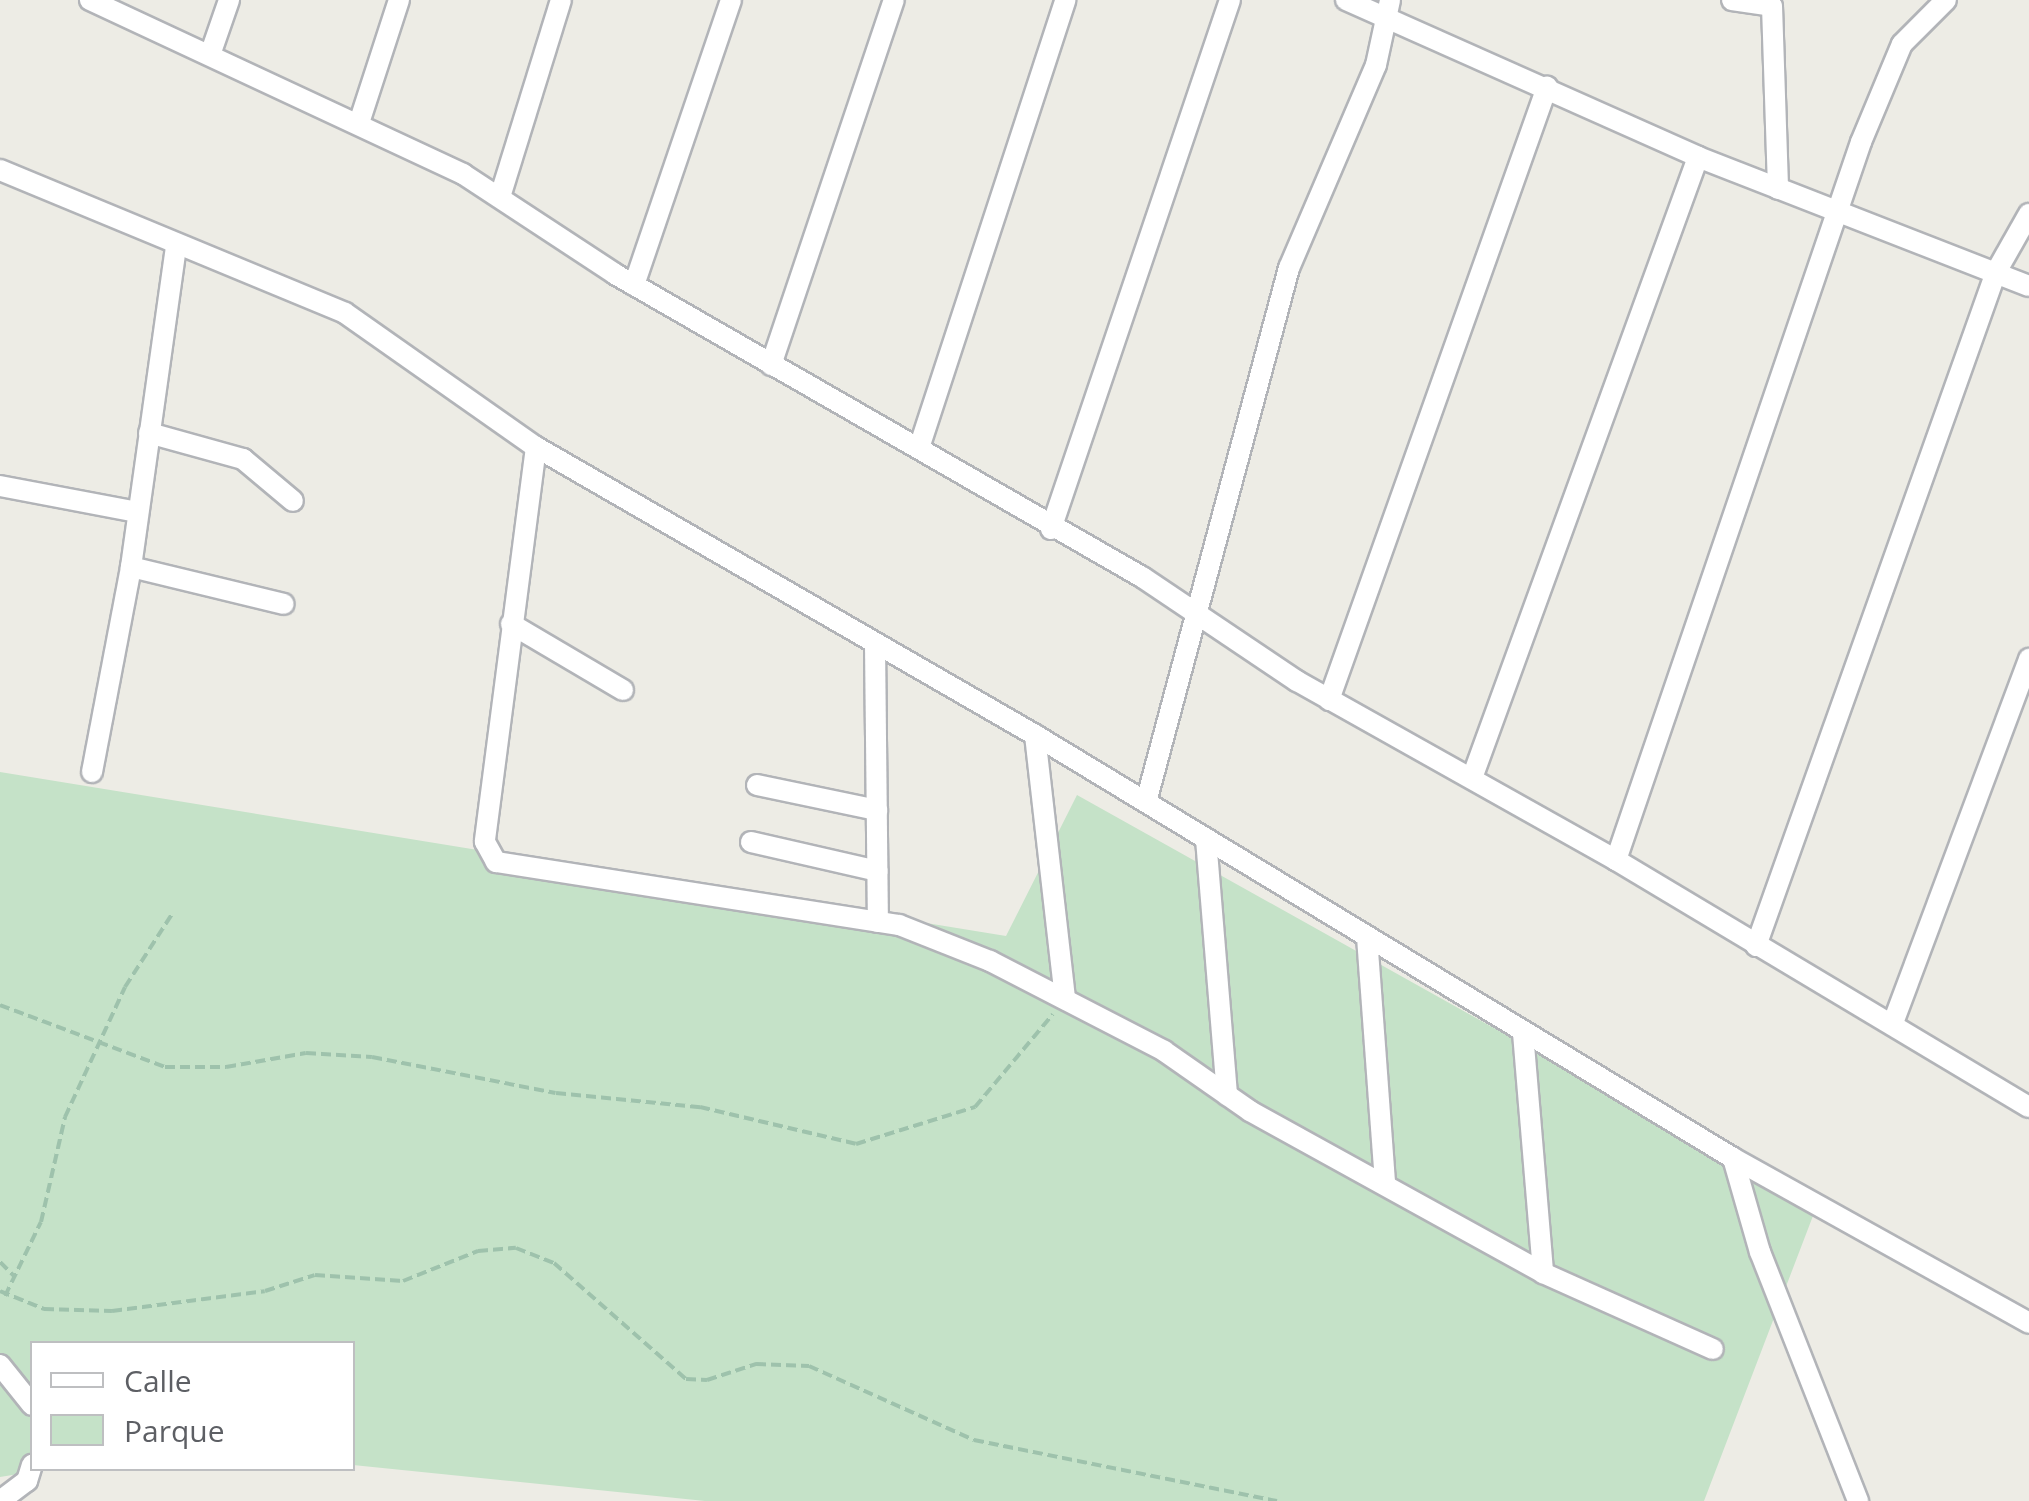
<!DOCTYPE html>
<style>
body{margin:0}
#map{position:relative;width:2029px;height:1501px;overflow:hidden;background:#edece5;font-family:"Open Sans",sans-serif}
div>[style]{position:absolute}
.green>*{inset:0;background:#c5e2c8}
.path>*{height:4px;margin-top:-2px;transform-origin:0;background:repeating-linear-gradient(90deg,#9ec2ac 0 10px,transparent 0 15px)}
.roads{filter:drop-shadow(2px 0 #b2b4b8) drop-shadow(-2px 0 #b2b4b8) drop-shadow(0 2px #b2b4b8) drop-shadow(0 -2px #b2b4b8)}
.minor>*{height:20px;margin:-10px;padding:0 10px;transform-origin:10px;border-radius:10px;background:#fff}
span{translate:-50% -50%;white-space:nowrap;text-align:center;line-height:1.15;-webkit-text-stroke:8px #fff;paint-order:stroke}
.legend{position:absolute;left:30px;top:1341px;width:325px;height:130px;box-sizing:border-box;background:#fff;border:2px solid #bebfc1;margin:0;padding:12px 18px;list-style:none;font-size:30px;color:#5d5f64}
.legend li{display:flex;align-items:center;gap:20px;height:50px}
.legend b{width:50px;border:2px solid #bebfc1}
</style>
<div id="map">
<div class="green">
<i style="clip-path:polygon(0 772px,1006px 936px,1077px 795px,1816px 1208px,1704px 1501px,705px 1501px,353px 1465px,352px 1344px,32px 1344px,32px 1468px,49px 1469px,0 1477px)"></i>
</div>
<div class="path">
<i style="left:0;top:1005px;width:176px;rotate:20.6deg"></i>
<i style="left:165px;top:1067px;width:61px"></i>
<i style="left:226px;top:1067px;width:81px;rotate:-9.9deg"></i>
<i style="left:306px;top:1053px;width:66px;rotate:3.5deg"></i>
<i style="left:372px;top:1057px;width:187px;rotate:11.1deg"></i>
<i style="left:556px;top:1093px;width:145px;rotate:5.6deg"></i>
<i style="left:700px;top:1107px;width:160px;rotate:13.3deg"></i>
<i style="left:856px;top:1144px;width:125px;rotate:-17.3deg"></i>
<i style="left:975px;top:1107px;width:121px;rotate:-50deg"></i>
<i style="left:0;top:1262px;width:21px;rotate:45deg"></i>
<i style="left:0;top:1291px;width:48px;rotate:22.2deg"></i>
<i style="left:44px;top:1309px;width:68px;rotate:1.7deg"></i>
<i style="left:112px;top:1311px;width:154px;rotate:-7.4deg"></i>
<i style="left:265px;top:1291px;width:52px;rotate:-17.7deg"></i>
<i style="left:315px;top:1275px;width:88px;rotate:3.9deg"></i>
<i style="left:403px;top:1281px;width:81px;rotate:-21.8deg"></i>
<i style="left:478px;top:1251px;width:38px;rotate:-5deg"></i>
<i style="left:516px;top:1248px;width:41px;rotate:21.5deg"></i>
<i style="left:554px;top:1263px;width:176px;rotate:41.3deg"></i>
<i style="left:686px;top:1379px;width:21px;rotate:3deg"></i>
<i style="left:707px;top:1380px;width:52px;rotate:-18.1deg"></i>
<i style="left:756px;top:1364px;width:53px;rotate:2.2deg"></i>
<i style="left:809px;top:1366px;width:181px;rotate:24.2deg"></i>
<i style="left:974px;top:1440px;width:309px;rotate:11.4deg"></i>
<i style="left:5px;top:1296px;width:82px;rotate:-64.1deg"></i>
<i style="left:41px;top:1222px;width:108px;rotate:-77.1deg"></i>
<i style="left:65px;top:1117px;width:143px;rotate:-65.2deg"></i>
<i style="left:125px;top:987px;width:87px;rotate:-57.2deg"></i>
</div>
<div class="roads">
<div class="minor">
<i style="left:90px;top:0;width:412px;rotate:25deg"></i>
<i style="left:463px;top:174px;width:182px;rotate:33.3deg"></i>
<i style="left:615px;top:274px;width:608px;rotate:29.9deg"></i>
<i style="left:1142px;top:577px;width:187px;rotate:33.9deg"></i>
<i style="left:1297px;top:681px;width:366px;rotate:29.3deg"></i>
<i style="left:1616px;top:860px;width:481px;rotate:30.9deg"></i>
<i style="left:1346px;top:0;width:385px;rotate:24deg"></i>
<i style="left:1698px;top:157px;width:355px;rotate:21.3deg"></i>
<i style="left:1732px;top:0;width:40px;rotate:8.5deg"></i>
<i style="left:1772px;top:6px;width:183px;rotate:88.1deg"></i>
<i style="left:210px;top:55px;width:58px;rotate:-70.9deg"></i>
<i style="left:359px;top:123px;width:129px;rotate:-72deg"></i>
<i style="left:0;top:170px;width:373px;rotate:22.5deg"></i>
<i style="left:345px;top:313px;width:233px;rotate:35.1deg"></i>
<i style="left:536px;top:447px;width:576px;rotate:29.99deg"></i>
<i style="left:1035px;top:735px;width:816px;rotate:31.22deg"></i>
<i style="left:1733px;top:1158px;width:339px;rotate:29.1deg"></i>
<i style="left:500px;top:197px;width:206px;rotate:-72.8deg"></i>
<i style="left:634px;top:285px;width:301px;rotate:-71.2deg"></i>
<i style="left:771px;top:365px;width:385px;rotate:-71.4deg"></i>
<i style="left:149px;top:433px;width:98px;rotate:15.5deg"></i>
<i style="left:243px;top:459px;width:65px;rotate:40deg"></i>
<i style="left:536px;top:447px;width:398px;rotate:97.4deg"></i>
<i style="left:485px;top:842px;width:23px;rotate:61deg"></i>
<i style="left:496px;top:862px;width:408px;rotate:8.9deg"></i>
<i style="left:899px;top:925px;width:98px;rotate:21.6deg"></i>
<i style="left:990px;top:961px;width:196px;rotate:27.3deg"></i>
<i style="left:1164px;top:1051px;width:105px;rotate:34.9deg"></i>
<i style="left:1250px;top:1111px;width:335px;rotate:28.9deg"></i>
<i style="left:1543px;top:1273px;width:186px;rotate:24.1deg"></i>
<i style="left:919px;top:448px;width:471px;rotate:-71.9deg"></i>
<i style="left:0;top:486px;width:139px;rotate:10.7deg"></i>
<i style="left:1051px;top:529px;width:558px;rotate:-71.31deg"></i>
<i style="left:131px;top:567px;width:157px;rotate:13.6deg"></i>
<i style="left:511px;top:624px;width:130px;rotate:30.5deg"></i>
<i style="left:875px;top:643px;width:279px;rotate:89.4deg"></i>
<i style="left:1329px;top:700px;width:651px;rotate:-70.42deg"></i>
<i style="left:1035px;top:735px;width:266px;rotate:83.5deg"></i>
<i style="left:92px;top:772px;width:209px;rotate:-79.2deg"></i>
<i style="left:131px;top:567px;width:322px;rotate:-82deg"></i>
<i style="left:1472px;top:778px;width:661px;rotate:-70deg"></i>
<i style="left:757px;top:785px;width:123px;rotate:11.8deg"></i>
<i style="left:1146px;top:802px;width:553px;rotate:-75.01deg"></i>
<i style="left:1289px;top:268px;width:221px;rotate:-66.8deg"></i>
<i style="left:1376px;top:65px;width:66px;rotate:-77.8deg"></i>
<i style="left:1206px;top:839px;width:257px;rotate:85.3deg"></i>
<i style="left:751px;top:842px;width:130px;rotate:12.9deg"></i>
<i style="left:1616px;top:860px;width:759px;rotate:-71.16deg"></i>
<i style="left:1861px;top:142px;width:106px;rotate:-67.3deg"></i>
<i style="left:1902px;top:44px;width:62px;rotate:-45deg"></i>
<i style="left:1367px;top:937px;width:247px;rotate:85.8deg"></i>
<i style="left:1756px;top:946px;width:715px;rotate:-70.4deg"></i>
<i style="left:1996px;top:272px;width:67px;rotate:-60.4deg"></i>
<i style="left:1893px;top:1023px;width:389px;rotate:-69.5deg"></i>
<i style="left:1523px;top:1033px;width:241px;rotate:85.2deg"></i>
<i style="left:1733px;top:1158px;width:98px;rotate:74deg"></i>
<i style="left:1760px;top:1252px;width:268px;rotate:68.5deg"></i>
<i style="left:0;top:1365px;width:51px;rotate:51.3deg"></i>
<i style="left:0;top:1501px;width:34px;rotate:-37deg"></i>
<i style="left:27px;top:1481px;width:17px;rotate:-73deg"></i>
</div>
</div>
<ul class="legend">
<li><b style="height:12px;background:#fff"></b>Calle</li>
<li><b style="height:28px;background:#c5e2c8"></b>Parque</li>
</ul>
</div>
